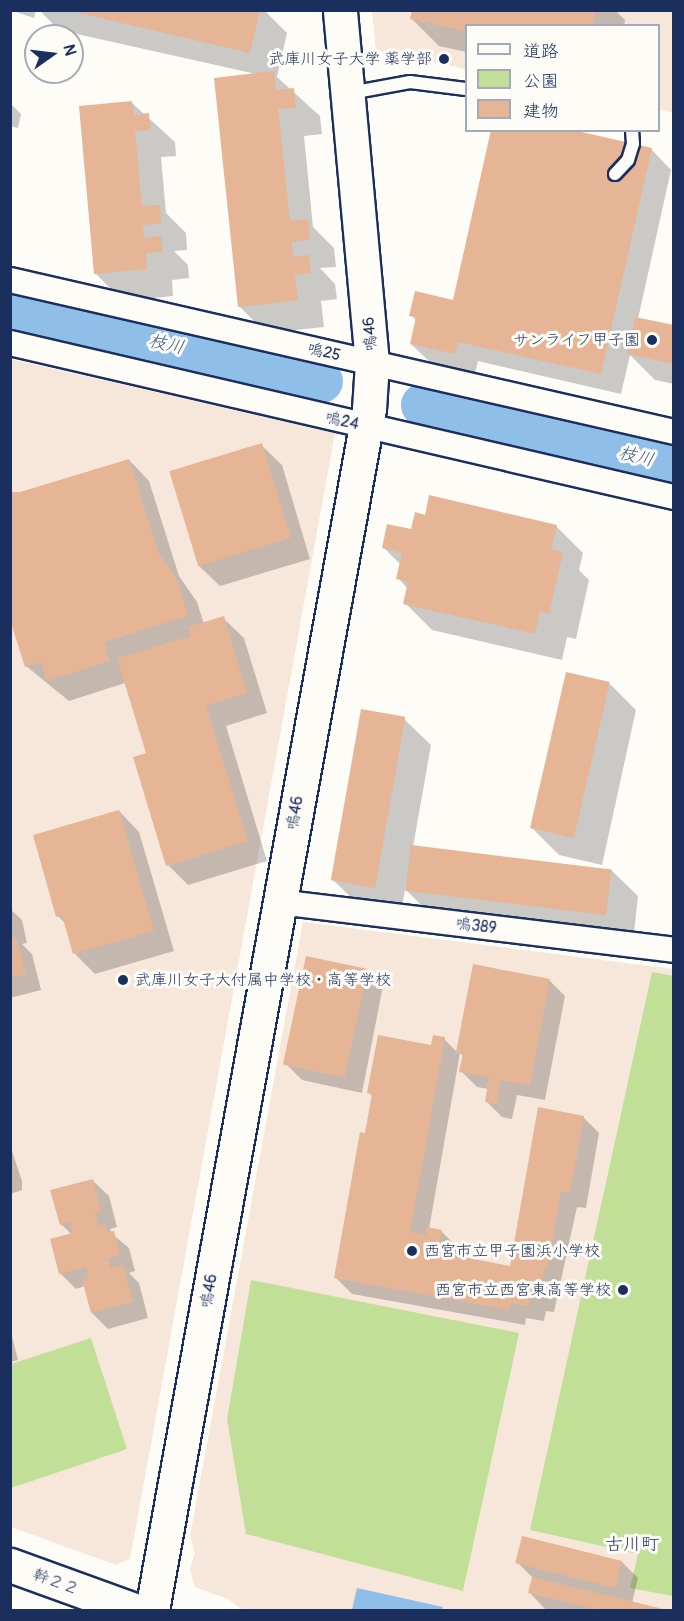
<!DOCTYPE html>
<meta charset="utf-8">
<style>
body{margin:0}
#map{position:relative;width:684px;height:1621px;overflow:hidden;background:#fdfcf7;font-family:Pangolin,"Klee One",sans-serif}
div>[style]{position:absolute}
.built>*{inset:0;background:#f6e7da}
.green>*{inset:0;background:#c2df97}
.water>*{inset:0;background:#8fbee9}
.shadow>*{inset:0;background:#0003}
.river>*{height:44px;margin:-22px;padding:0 22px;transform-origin:22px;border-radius:22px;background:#8fbee9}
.building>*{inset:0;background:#e5b596;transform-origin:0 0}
.roads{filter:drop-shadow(2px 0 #1b2f5e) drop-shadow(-2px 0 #1b2f5e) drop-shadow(0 2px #1b2f5e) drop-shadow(0 -2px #1b2f5e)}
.lane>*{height:12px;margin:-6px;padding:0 6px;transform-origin:6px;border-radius:6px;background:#fdfcf7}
.street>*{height:24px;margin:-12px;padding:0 12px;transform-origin:12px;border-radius:12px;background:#fdfcf7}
.secondary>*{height:33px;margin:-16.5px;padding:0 16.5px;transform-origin:16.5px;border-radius:16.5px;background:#fdfcf7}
.dots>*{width:16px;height:16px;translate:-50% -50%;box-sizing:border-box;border:3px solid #fdfcf7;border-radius:50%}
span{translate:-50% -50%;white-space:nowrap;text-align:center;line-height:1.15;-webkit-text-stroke:6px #fdfcf7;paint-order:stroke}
.poi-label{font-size:16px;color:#1b2f5e}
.right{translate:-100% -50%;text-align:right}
.left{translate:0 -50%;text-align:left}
.street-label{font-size:16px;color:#1b2f5e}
.water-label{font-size:18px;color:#3e5a88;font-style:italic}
.neighbourhood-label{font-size:18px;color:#1b2f5e}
.frame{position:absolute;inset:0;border:12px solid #1b2f5e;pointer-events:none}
.legend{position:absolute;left:465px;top:24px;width:195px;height:108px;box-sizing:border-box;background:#fdfcf7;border:2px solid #a3aaba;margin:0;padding:8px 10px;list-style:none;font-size:18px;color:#1b2f5e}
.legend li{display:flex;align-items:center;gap:12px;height:30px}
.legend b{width:30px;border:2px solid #a3aaba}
.north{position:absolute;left:24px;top:24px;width:60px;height:60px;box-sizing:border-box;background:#fdfcf7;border:2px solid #a3aaba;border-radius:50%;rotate:76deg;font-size:16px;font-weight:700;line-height:24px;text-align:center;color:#1b2f5e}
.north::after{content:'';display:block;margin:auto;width:21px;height:27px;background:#1b2f5e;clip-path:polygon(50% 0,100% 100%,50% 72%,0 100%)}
</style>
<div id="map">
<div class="built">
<i style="clip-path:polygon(372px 11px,673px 11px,673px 113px,659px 109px,658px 26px,466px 26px,466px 69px,376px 50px)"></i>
<i style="clip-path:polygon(10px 359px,335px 433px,130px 1559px,116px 1565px,11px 1527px)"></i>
<i style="clip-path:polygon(303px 922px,673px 969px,673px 1610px,243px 1610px,228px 1599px,195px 1587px,190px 1569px,195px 1553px,190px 1536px)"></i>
</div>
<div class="green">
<i style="clip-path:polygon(652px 972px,674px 976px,673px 1596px,630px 1588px,638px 1554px,530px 1530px)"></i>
<i style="clip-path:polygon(251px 1280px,519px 1333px,463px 1591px,246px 1534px,227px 1419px)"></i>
<i style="clip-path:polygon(91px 1338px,127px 1449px,11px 1488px,11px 1364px)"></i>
</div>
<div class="water">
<i style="clip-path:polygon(357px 1588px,443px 1607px,442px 1610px,352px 1610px)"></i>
</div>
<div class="shadow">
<i style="clip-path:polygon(10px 10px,36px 10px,34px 18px)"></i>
<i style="clip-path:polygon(39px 10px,264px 10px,287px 33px,277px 77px,320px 116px,322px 134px,304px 136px,313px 227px,334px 248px,336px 267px,320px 268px,335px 284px,337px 299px,321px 301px,324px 327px,266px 333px,239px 306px,256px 74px,59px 30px)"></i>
<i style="clip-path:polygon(414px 10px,615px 10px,625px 20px,624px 26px,466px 26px,466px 52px,439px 46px,412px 19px)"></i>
<i style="clip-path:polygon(10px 103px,21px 114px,18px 128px,10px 126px)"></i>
<i style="clip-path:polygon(132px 103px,175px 142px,176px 156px,161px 157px,166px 213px,186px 233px,187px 250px,174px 251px,188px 265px,189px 278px,172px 280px,173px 296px,123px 301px,96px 274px)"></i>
<i style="clip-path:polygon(651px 149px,671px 170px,638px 319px,674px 327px,674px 384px,655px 380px,630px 355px,621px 394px,478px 361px,475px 374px,432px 364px,411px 344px,417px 321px,411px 315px,455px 302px)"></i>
<i style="clip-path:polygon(261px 445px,282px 465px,310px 559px,220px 586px,199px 566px)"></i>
<i style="clip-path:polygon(129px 460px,149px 481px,179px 576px,197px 602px,204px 624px,223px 618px,244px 638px,267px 713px,226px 726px,267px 861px,188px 885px,168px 865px,148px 754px,125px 683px,69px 701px,26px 666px,20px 494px)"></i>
<i style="clip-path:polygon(426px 517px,556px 526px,583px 553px,579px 570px,589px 580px,576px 639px,567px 637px,562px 660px,432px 630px,405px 603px,408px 589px,398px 578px,401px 565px,384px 548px,412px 531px)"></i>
<i style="clip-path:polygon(610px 684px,636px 710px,602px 865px,559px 855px,532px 828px)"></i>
<i style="clip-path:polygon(404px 719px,431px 745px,413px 847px,611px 870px,638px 896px,633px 941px,434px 918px,405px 889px,401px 914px,360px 906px,333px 880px)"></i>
<i style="clip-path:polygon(119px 811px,139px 832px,174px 951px,95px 974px,75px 954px,67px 925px,58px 916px)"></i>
<i style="clip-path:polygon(10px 909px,22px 920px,27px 943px,22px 944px,32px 954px,41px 990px,10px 998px)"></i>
<i style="clip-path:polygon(474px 966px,549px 980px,565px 996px,545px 1100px,517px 1095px,512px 1119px,502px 1117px,486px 1101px,488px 1089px,477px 1087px,461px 1071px,464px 1057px,460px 1053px,429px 1229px,441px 1231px,457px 1247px,455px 1257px,511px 1267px,583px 1117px,599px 1133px,586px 1208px,577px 1207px,554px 1312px,546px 1311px,544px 1321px,526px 1318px,525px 1325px,352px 1294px,336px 1278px,373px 1097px,369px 1092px,444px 1039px,458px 1053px)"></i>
<i style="clip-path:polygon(367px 970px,383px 986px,362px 1093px,302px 1080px,286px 1064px)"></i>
<i style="clip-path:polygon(10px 1145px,22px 1181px,22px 1190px,10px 1194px)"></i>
<i style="clip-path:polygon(93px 1181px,109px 1196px,117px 1227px,110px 1229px,111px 1233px,129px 1248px,135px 1271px,129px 1273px,139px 1283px,148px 1318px,108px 1329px,92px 1313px,85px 1286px,76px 1289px,60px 1273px,72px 1235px,61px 1224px)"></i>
<i style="clip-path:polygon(10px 1329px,18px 1360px,10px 1362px)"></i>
<i style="clip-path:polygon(517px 1562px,622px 1562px,638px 1578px,632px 1603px,664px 1610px,545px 1609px,530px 1593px,533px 1578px)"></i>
</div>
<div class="river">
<i style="left:10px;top:310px;width:319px;rotate:12.9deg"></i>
<i style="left:423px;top:405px;width:259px;rotate:13.9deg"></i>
</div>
<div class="building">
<i style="clip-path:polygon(66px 10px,260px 10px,250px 53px)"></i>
<i style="clip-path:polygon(412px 10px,595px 10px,592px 26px,466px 26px,466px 31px,410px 19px)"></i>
<i style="clip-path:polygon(274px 71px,276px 90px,294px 88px,296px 108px,278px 109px,290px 221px,308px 219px,310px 240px,292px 242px,293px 257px,309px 255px,311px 273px,295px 275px,298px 300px,238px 307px,214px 78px)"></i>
<i style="clip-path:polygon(132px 101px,134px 115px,149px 113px,150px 130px,135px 131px,142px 206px,160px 205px,161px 223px,143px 225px,144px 238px,161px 236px,163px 252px,146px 253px,147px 269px,94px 274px,79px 106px)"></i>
<i style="clip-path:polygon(491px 130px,573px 130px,652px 148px,601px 374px,458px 342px,455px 354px,410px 344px,416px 317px,409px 316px,415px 291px,453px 300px)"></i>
<i style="clip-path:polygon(635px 317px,674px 325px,674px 364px,627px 354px)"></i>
<i style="left:262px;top:443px;width:99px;height:97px;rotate:73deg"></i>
<i style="clip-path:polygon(129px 459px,159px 554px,177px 580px,188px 616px,104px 642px,110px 661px,47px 681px,41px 662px,25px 667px,10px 620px,10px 492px,20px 492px)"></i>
<i style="clip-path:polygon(429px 495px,557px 525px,551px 549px,563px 552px,549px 614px,540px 611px,535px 634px,403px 604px,408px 582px,396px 579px,402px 553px,382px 548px,387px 524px,411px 529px,415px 512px,425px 515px)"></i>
<i style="clip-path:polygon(224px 616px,247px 693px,206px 706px,248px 841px,166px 866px,133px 757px,146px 753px,117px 658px,191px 636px,188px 627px)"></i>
<i style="left:566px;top:672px;width:45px;height:160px;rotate:13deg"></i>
<i style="left:361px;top:709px;width:45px;height:174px;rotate:10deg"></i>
<i style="clip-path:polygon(119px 810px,154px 931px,73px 954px,62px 915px,56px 917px,33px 835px)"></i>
<i style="left:411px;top:845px;width:202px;height:46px;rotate:7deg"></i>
<i style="clip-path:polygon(16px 937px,26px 974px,10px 978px,10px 938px)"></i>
<i style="left:306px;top:956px;width:63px;height:111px;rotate:12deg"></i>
<i style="clip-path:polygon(473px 964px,550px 979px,530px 1085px,501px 1080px,497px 1104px,485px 1102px,489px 1077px,459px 1072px,463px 1053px,456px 1052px)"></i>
<i style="clip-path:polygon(378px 1035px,431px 1045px,433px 1035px,445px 1037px,410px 1232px,426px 1235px,427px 1227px,442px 1230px,438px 1252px,510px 1266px,538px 1107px,584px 1116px,570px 1193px,561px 1192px,547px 1270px,544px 1269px,539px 1297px,530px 1296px,529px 1306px,511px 1303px,509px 1310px,334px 1278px,360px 1132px,365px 1133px,372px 1094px,367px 1093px)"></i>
<i style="clip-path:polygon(93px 1179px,101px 1212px,95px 1213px,98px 1226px,105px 1224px,107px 1232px,114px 1231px,120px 1255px,108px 1259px,111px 1268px,123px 1265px,133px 1302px,91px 1313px,82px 1280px,88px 1278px,86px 1267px,59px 1274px,50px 1239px,72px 1233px,70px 1222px,60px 1225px,50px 1190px)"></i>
<i style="left:522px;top:1536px;width:103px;height:28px;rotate:14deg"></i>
<i style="clip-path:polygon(532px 1577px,667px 1610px,599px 1610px,528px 1593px)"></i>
</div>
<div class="roads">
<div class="lane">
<i style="left:350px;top:93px;width:61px;rotate:-10.4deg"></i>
<i style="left:410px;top:82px;width:56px;rotate:7.1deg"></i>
<i style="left:615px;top:174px;width:19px;rotate:-47deg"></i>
<i style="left:628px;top:160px;width:17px;rotate:-73deg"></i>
<i style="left:633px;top:144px;width:14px;rotate:-94deg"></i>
</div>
<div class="street">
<i style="left:10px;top:280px;width:681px;rotate:12.89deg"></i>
<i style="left:10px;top:343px;width:682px;rotate:13.06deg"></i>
<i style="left:279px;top:902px;width:398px;rotate:6.9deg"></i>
</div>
<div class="secondary">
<i style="left:10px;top:1565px;width:132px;rotate:19.9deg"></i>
<i style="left:152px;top:1610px;width:1220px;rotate:-79.76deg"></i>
<i style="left:369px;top:409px;width:46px;rotate:-86.3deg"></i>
<i style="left:372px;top:363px;width:354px;rotate:-95.2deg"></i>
</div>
</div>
<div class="dots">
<i style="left:444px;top:59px;background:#1b2f5e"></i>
<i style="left:652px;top:340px;background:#1b2f5e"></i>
<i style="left:123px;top:980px;background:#1b2f5e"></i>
<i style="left:412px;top:1251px;background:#1b2f5e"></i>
<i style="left:623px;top:1290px;background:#1b2f5e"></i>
</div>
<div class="poi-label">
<span class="right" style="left:432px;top:59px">武庫川女子大学 薬学部</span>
<span class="right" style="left:640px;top:340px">サンライフ甲子園</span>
<span class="left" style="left:135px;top:980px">武庫川女子大付属中学校・高等学校</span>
<span class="left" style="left:424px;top:1251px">西宮市立甲子園浜小学校</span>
<span class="right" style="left:611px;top:1290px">西宮市立西宮東高等学校</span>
</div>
<div class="street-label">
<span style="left:370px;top:334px;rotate:-95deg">鳴46</span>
<span style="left:324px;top:352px;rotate:13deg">鳴25</span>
<span style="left:342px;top:421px;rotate:13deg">鳴24</span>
<span style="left:295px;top:813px;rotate:-80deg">鳴46</span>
<span style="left:476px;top:926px;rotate:7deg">鳴389</span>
<span style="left:209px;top:1291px;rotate:-80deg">鳴46</span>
<span style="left:56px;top:1582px;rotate:20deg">幹２２</span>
</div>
<div class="water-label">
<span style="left:166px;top:345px;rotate:13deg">枝川</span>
<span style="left:636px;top:457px;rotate:14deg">枝川</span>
</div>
<div class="neighbourhood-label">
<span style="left:632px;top:1545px">古川町</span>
</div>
<div class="frame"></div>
<ul class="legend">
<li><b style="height:8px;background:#fdfcf7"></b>道路</li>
<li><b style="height:16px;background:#c2df97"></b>公園</li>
<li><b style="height:16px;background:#e5b596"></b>建物</li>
</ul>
<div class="north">N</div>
</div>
